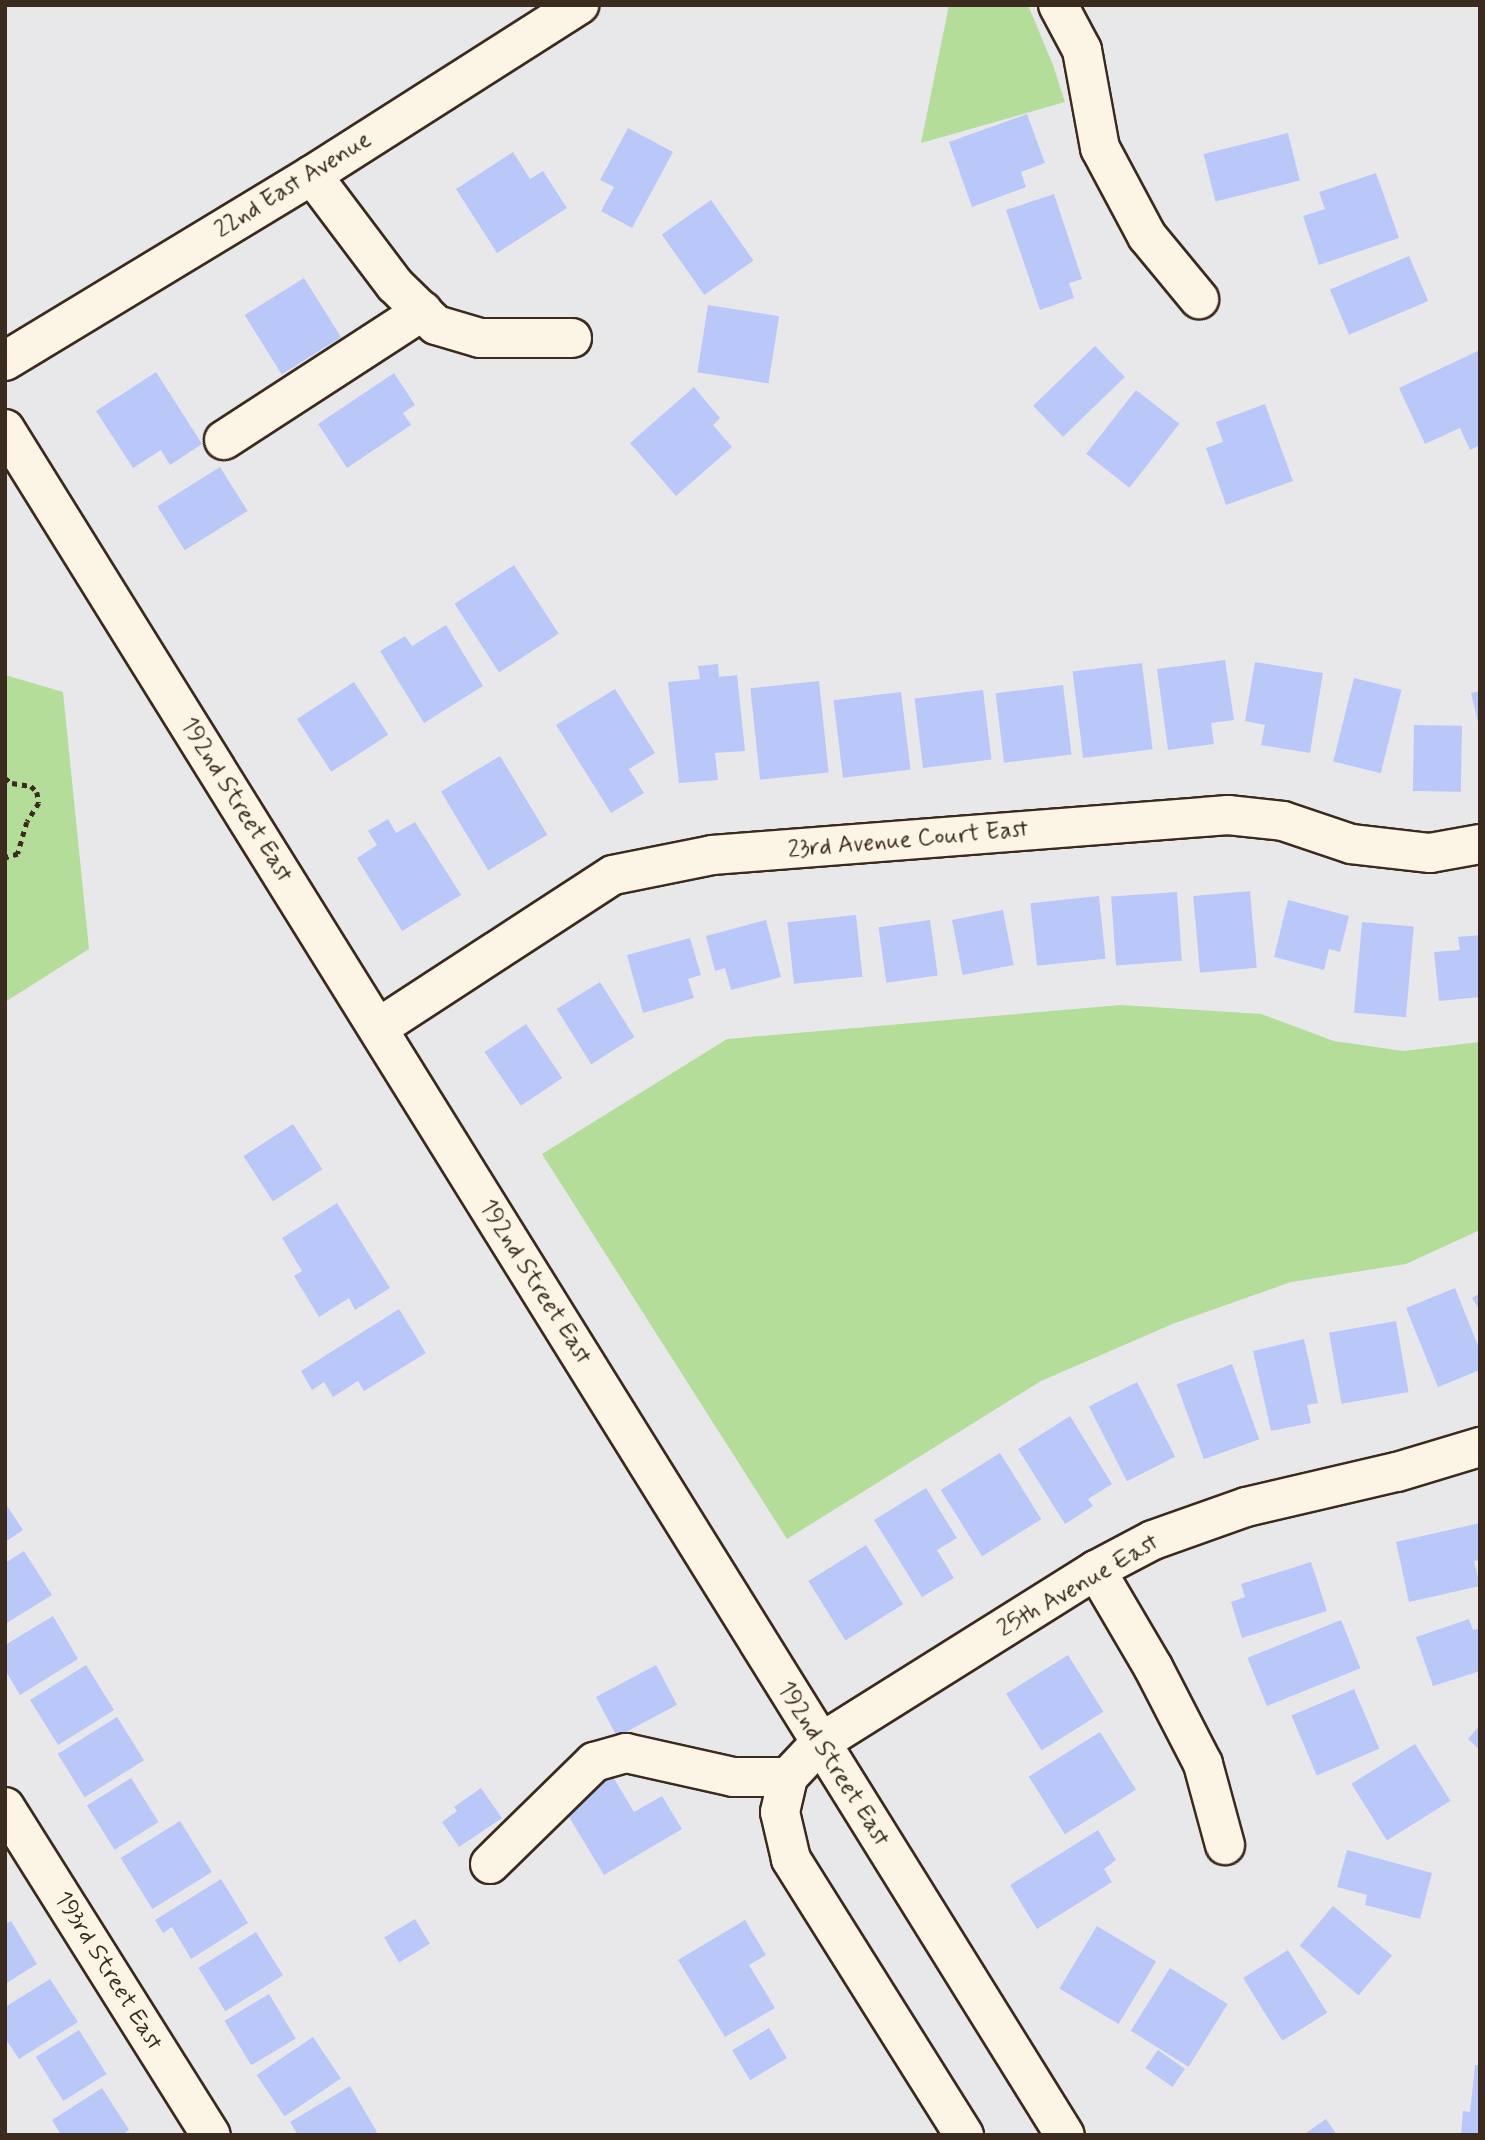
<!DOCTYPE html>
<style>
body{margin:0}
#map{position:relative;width:1485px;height:2140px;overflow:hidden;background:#e8e8eb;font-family:Mynerve,sans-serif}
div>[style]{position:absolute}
.green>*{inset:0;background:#b4dd9a}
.building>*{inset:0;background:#bac8f9;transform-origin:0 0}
.path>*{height:4.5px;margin-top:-2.25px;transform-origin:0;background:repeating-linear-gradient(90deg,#3b2a1e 0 5px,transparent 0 10px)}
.roads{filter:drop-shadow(2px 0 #3b2a1e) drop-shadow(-2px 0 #3b2a1e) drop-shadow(0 2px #3b2a1e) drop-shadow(0 -2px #3b2a1e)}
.minor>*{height:38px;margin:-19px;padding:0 19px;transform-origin:19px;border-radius:19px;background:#fcf5e5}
span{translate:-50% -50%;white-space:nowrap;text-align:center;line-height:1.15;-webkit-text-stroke:7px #fcf5e5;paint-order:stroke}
.street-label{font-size:24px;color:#3b2a1e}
.frame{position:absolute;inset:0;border:7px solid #3b2a1e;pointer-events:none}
</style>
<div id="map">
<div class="green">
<i style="clip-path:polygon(949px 5px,1028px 5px,1053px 65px,1065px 102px,921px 143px)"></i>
<i style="clip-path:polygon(5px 675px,63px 692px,89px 949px,5px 1002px)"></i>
<i style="clip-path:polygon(1121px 1005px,1261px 1014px,1334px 1041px,1403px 1051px,1480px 1042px,1480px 1230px,1406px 1264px,1291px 1282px,1175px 1323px,1041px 1381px,787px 1539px,542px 1154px,727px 1039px)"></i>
</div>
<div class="building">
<i style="clip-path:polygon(1027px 114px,1045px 163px,1021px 172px,1026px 187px,972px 207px,949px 142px)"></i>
<i style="clip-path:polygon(628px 128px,673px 152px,632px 228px,601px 211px,614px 187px,600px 180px)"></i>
<i style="left:1288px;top:133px;width:49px;height:87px;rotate:76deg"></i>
<i style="clip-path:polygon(513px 152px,530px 179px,543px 171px,567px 208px,497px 253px,456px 189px)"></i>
<i style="clip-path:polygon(1376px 173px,1399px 238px,1319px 265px,1303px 216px,1325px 209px,1319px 192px)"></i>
<i style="clip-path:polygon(1054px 194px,1082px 279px,1069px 283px,1074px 298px,1040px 310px,1006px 210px)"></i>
<i style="left:711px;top:200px;width:74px;height:60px;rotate:55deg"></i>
<i style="left:1409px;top:256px;width:49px;height:86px;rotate:67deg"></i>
<i style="left:304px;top:278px;width:70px;height:70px;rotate:58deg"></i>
<i style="left:708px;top:305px;width:72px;height:68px;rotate:9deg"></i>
<i style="left:1095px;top:346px;width:43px;height:86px;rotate:46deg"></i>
<i style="clip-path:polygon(1480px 350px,1480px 445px,1470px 450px,1460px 428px,1425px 444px,1399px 388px)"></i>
<i style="clip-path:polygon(156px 372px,202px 444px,170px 465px,161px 450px,133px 468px,96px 411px)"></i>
<i style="clip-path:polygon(394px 373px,415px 405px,403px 413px,411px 425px,347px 468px,318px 424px)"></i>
<i style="clip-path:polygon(694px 387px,720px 418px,713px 425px,732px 447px,676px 496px,630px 443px)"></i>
<i style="left:1136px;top:390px;width:55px;height:81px;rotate:38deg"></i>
<i style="clip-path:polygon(1265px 404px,1293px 481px,1226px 505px,1206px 448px,1223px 442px,1216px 422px)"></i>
<i style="left:220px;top:467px;width:52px;height:74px;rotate:58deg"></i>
<i style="left:514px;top:565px;width:82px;height:71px;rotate:57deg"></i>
<i style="clip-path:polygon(446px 625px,483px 686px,424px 723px,380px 651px,405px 636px,412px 646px)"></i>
<i style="clip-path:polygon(1225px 660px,1234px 720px,1211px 723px,1214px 744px,1168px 750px,1157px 669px)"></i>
<i style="clip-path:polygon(1255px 662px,1323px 673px,1310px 753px,1261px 745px,1265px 725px,1245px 721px)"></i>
<i style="left:1142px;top:663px;width:87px;height:70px;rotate:83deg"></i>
<i style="clip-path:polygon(718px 664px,719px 677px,737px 675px,745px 751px,715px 753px,718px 780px,679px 783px,668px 682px,700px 679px,698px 666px)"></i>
<i style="left:1354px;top:678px;width:49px;height:86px;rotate:14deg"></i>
<i style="left:819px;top:681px;width:92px;height:69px;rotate:84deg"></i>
<i style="left:354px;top:682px;width:63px;height:68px;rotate:57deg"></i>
<i style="left:1063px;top:685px;width:70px;height:68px;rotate:83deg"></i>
<i style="clip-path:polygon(615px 689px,655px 753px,629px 769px,644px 793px,611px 813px,556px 725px)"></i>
<i style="left:983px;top:690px;width:70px;height:69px;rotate:83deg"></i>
<i style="clip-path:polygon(1480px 691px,1480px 726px,1479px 726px,1471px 693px)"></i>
<i style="left:901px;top:692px;width:78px;height:68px;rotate:83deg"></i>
<i style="left:1414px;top:725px;width:48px;height:66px;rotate:1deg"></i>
<i style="left:500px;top:756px;width:92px;height:69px;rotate:59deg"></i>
<i style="clip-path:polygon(388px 819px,396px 833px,415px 822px,461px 895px,402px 931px,357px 858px,377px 845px,368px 831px)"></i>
<i style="left:1250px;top:891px;width:77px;height:57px;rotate:85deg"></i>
<i style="left:1177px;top:892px;width:69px;height:66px;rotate:86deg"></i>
<i style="left:1099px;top:896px;width:63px;height:69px;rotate:84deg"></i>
<i style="clip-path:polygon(1288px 900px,1349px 916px,1340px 952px,1329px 949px,1324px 970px,1274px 957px)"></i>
<i style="left:1003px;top:910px;width:56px;height:52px;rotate:79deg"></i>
<i style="left:856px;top:915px;width:62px;height:69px;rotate:84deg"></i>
<i style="clip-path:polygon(766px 920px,781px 977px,731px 990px,725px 968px,715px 971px,706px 936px)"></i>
<i style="left:930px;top:920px;width:56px;height:52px;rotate:82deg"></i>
<i style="left:1362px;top:922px;width:52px;height:91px;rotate:5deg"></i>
<i style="clip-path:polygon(1480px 935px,1480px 997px,1439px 1001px,1434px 952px,1460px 950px,1458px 937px)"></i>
<i style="clip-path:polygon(690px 938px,701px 975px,688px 979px,694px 998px,643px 1013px,627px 955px)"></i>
<i style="left:600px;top:982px;width:65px;height:51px;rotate:58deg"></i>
<i style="left:526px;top:1024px;width:65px;height:50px;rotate:56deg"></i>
<i style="left:293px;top:1124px;width:54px;height:59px;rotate:57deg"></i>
<i style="clip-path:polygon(337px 1203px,390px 1288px,355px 1310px,349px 1298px,319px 1317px,294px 1276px,302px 1271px,282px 1238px)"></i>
<i style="clip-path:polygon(1455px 1288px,1480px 1351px,1480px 1370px,1438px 1387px,1406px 1308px)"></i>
<i style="clip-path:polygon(1480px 1293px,1480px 1311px,1472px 1298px)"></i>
<i style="clip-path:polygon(399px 1309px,426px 1353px,364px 1391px,358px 1381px,333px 1397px,324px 1382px,312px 1390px,301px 1371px)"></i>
<i style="left:1396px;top:1321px;width:72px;height:68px;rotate:80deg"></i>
<i style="clip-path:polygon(1304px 1339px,1318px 1403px,1307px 1405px,1311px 1423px,1271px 1431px,1253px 1351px)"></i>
<i style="left:1232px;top:1364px;width:80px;height:59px;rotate:70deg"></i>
<i style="left:1137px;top:1382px;width:84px;height:54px;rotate:63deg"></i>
<i style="clip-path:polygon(1070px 1416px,1112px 1484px,1088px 1499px,1093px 1506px,1065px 1524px,1018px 1449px)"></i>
<i style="left:1000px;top:1453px;width:78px;height:70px;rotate:58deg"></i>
<i style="clip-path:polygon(926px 1488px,957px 1538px,937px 1550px,954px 1578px,922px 1597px,874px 1520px)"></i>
<i style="clip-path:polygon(5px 1503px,23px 1530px,5px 1542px)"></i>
<i style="clip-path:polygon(1480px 1523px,1480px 1560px,1474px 1561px,1480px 1586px,1409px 1602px,1396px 1542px)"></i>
<i style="left:866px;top:1545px;width:70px;height:68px;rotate:58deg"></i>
<i style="clip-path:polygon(24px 1551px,52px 1595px,5px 1624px,5px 1563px)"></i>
<i style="clip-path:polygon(1311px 1562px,1327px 1611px,1242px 1638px,1231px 1602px,1245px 1597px,1241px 1584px)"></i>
<i style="clip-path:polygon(53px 1616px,78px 1659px,20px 1695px,5px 1670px,5px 1645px)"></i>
<i style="clip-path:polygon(1469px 1619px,1473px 1630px,1480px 1628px,1480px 1671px,1433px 1686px,1416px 1637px)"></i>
<i style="left:1341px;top:1620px;width:52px;height:101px;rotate:68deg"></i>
<i style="left:1068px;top:1655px;width:67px;height:73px;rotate:58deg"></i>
<i style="left:86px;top:1665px;width:53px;height:66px;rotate:58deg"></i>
<i style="left:656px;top:1665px;width:45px;height:68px;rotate:62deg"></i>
<i style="left:1354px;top:1689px;width:65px;height:68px;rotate:67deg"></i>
<i style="left:117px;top:1717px;width:51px;height:70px;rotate:58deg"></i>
<i style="clip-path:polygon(1480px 1725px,1480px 1750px,1468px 1739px)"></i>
<i style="left:1100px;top:1732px;width:68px;height:84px;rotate:58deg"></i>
<i style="left:1415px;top:1744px;width:67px;height:75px;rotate:58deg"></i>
<i style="clip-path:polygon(610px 1772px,634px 1812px,662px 1796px,682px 1829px,604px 1875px,560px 1802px)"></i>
<i style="left:131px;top:1778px;width:52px;height:52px;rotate:58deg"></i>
<i style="clip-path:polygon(481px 1788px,502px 1818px,459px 1847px,442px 1822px,457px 1811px,454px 1807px)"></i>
<i style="left:180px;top:1821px;width:60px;height:70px;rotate:58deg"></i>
<i style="clip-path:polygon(1098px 1830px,1116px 1860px,1104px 1869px,1112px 1882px,1037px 1929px,1010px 1885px)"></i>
<i style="clip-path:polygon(1347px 1850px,1432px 1873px,1420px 1919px,1365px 1905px,1367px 1895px,1337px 1887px)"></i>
<i style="clip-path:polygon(221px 1879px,248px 1923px,191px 1959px,172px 1927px,163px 1933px,155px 1920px)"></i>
<i style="left:1333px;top:1906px;width:77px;height:52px;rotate:40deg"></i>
<i style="left:415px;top:1919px;width:29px;height:36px;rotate:59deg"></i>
<i style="clip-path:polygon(745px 1920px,766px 1955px,749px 1965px,775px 2008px,725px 2037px,678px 1960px)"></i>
<i style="clip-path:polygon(11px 1921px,37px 1964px,5px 1984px,5px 1924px)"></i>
<i style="left:1097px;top:1926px;width:69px;height:73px;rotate:31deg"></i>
<i style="left:256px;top:1932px;width:51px;height:68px;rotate:58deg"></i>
<i style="left:1288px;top:1950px;width:74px;height:53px;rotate:58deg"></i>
<i style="left:1170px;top:1968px;width:68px;height:74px;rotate:32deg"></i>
<i style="clip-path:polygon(50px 1979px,78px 2022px,19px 2059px,5px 2038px,5px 2007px)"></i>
<i style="left:269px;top:1994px;width:52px;height:52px;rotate:59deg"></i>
<i style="left:769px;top:2028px;width:35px;height:43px;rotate:59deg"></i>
<i style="left:79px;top:2030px;width:52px;height:51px;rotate:58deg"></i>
<i style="left:313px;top:2037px;width:50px;height:68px;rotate:56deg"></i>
<i style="left:1158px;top:2050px;width:33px;height:22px;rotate:35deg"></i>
<i style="clip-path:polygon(1475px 2065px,1480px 2065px,1480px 2135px,1461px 2135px,1463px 2111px,1470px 2112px)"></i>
<i style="clip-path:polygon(350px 2086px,377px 2132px,372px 2135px,298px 2135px,290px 2122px)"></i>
<i style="clip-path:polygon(102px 2088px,129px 2130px,122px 2135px,61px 2135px,52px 2120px)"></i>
<i style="clip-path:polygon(1326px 2119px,1337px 2135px,1303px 2135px)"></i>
</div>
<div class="path">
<i style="left:5px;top:778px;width:9px;rotate:36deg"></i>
<i style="left:12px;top:783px;width:19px;rotate:9deg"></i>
<i style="left:31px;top:786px;width:8px;rotate:45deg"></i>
<i style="left:37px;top:792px;width:11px;rotate:80deg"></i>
<i style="left:39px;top:803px;width:22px;rotate:122deg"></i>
<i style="left:27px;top:822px;width:33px;rotate:106deg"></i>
<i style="left:18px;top:854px;width:14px;rotate:163deg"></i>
</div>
<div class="roads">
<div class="minor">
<i style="left:1058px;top:5px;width:51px;rotate:61.9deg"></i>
<i style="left:1082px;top:50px;width:100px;rotate:79.6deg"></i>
<i style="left:1100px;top:148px;width:100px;rotate:61.9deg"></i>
<i style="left:1147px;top:236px;width:82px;rotate:50.5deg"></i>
<i style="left:312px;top:175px;width:138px;rotate:53deg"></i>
<i style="left:395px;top:285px;width:57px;rotate:44.3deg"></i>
<i style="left:436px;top:325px;width:46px;rotate:16.5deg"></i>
<i style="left:480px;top:338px;width:92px"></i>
<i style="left:5px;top:361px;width:359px;rotate:-31.2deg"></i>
<i style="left:312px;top:175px;width:317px;rotate:-32.5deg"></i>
<i style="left:5px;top:429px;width:2008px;rotate:58.15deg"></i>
<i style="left:224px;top:440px;width:237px;rotate:-33deg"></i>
<i style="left:378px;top:1028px;width:280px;rotate:-33.1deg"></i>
<i style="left:613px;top:875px;width:101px;rotate:-11.4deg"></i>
<i style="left:712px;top:855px;width:518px;rotate:-4.43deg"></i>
<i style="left:1228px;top:815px;width:55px;rotate:6.2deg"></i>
<i style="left:1283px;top:821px;width:72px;rotate:18.7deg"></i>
<i style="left:1351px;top:844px;width:80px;rotate:6.5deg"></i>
<i style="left:1430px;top:853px;width:51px;rotate:-10.2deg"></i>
<i style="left:1096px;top:1570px;width:113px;rotate:59.6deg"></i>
<i style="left:1153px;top:1667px;width:109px;rotate:62.7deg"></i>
<i style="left:1203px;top:1764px;width:84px;rotate:74.8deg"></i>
<i style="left:5px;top:1807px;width:387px;rotate:57.9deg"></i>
<i style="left:490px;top:1864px;width:146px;rotate:-44.4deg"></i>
<i style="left:594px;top:1762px;width:33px;rotate:-16deg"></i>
<i style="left:626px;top:1753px;width:110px;rotate:12.6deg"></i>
<i style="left:733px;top:1777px;width:55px"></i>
<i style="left:964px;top:2135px;width:326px;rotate:-122.1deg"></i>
<i style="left:791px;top:1859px;width:48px;rotate:-103.2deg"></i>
<i style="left:780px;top:1812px;width:36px;rotate:-77deg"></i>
<i style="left:788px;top:1777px;width:47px;rotate:-46.7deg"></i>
<i style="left:820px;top:1743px;width:326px;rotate:-32.1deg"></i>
<i style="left:1096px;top:1570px;width:64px;rotate:-27.8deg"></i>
<i style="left:1153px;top:1540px;width:99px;rotate:-19.5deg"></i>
<i style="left:1246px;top:1507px;width:155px;rotate:-13.1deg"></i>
<i style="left:1397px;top:1472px;width:87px;rotate:-16.8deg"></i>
</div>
</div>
<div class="street-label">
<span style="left:293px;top:185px;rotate:-32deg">22nd East Avenue</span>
<span style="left:236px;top:800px;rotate:58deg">192nd Street East</span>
<span style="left:908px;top:840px;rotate:-5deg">23rd Avenue Court East</span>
<span style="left:535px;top:1282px;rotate:58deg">192nd Street East</span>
<span style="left:1078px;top:1586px;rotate:-30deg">25th Avenue East</span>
<span style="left:833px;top:1764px;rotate:58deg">192nd Street East</span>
<span style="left:108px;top:1971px;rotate:58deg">193rd Street East</span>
</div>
<div class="frame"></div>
</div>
